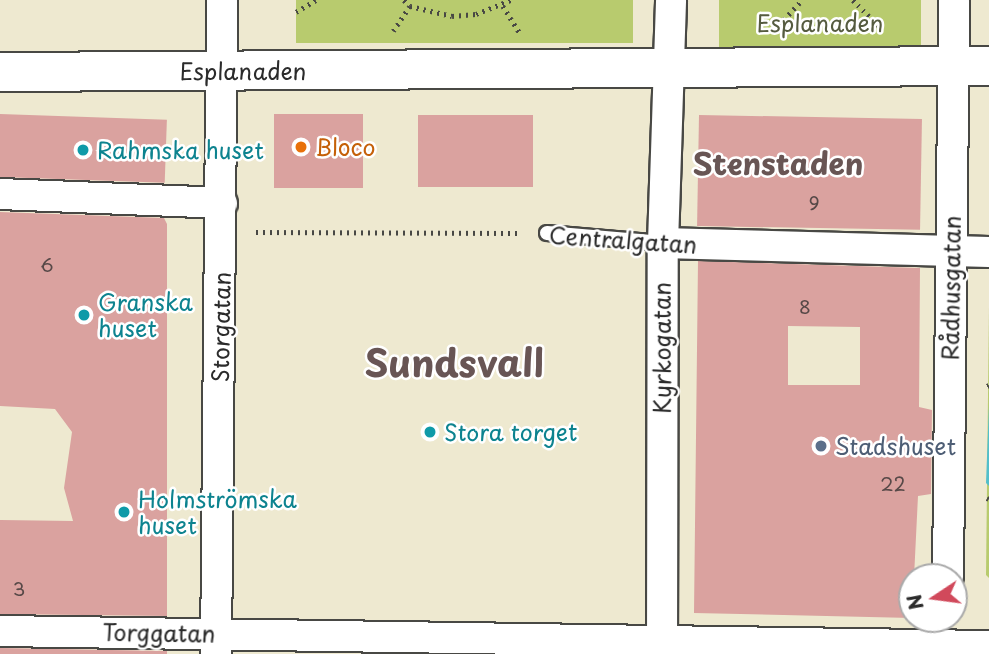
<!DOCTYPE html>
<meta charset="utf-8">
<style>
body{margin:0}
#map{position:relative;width:989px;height:654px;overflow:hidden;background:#eee9d0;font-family:"Playpen Sans",sans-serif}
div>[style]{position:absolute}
.green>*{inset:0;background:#b8cb6e;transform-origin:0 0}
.water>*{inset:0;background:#52bfca}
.building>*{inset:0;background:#daa29f;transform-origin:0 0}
.path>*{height:4.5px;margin-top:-2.25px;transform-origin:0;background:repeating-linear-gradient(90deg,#484844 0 2px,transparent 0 7px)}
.roads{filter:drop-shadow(2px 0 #484844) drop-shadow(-2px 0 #484844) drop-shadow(0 2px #484844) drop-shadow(0 -2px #484844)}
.lane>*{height:14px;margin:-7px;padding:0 7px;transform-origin:7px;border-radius:7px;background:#fff}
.street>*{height:30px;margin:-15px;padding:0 15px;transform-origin:15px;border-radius:15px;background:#fff}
.secondary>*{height:38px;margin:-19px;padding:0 19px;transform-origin:19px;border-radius:19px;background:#fff}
.dots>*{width:19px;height:19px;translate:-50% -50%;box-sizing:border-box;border:4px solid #fff;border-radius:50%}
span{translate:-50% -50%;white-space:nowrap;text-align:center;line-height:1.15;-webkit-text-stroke:5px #fff;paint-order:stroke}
.number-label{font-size:19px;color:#574948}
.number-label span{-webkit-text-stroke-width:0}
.park-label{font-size:23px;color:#555b3f}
.street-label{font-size:23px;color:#2b2b2b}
.food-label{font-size:23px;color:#c56008}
.left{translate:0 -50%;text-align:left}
.culture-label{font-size:23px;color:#0d838f}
.service-label{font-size:23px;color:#4e5e75}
.district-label{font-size:30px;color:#685554;font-weight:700}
.town-label{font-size:37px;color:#685554;font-weight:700}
.north{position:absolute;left:898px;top:563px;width:70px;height:70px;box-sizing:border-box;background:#fff;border:2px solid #aaa;border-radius:50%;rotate:257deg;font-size:19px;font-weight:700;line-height:28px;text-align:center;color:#2b2b2b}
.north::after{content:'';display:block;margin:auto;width:24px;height:32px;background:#d1495b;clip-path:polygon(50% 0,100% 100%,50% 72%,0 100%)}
</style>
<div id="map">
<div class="green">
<i style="left:296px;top:0;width:337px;height:43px"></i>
<i style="left:719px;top:0;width:202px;height:47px"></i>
<i style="clip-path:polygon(989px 306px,989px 578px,986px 575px)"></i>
</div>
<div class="water">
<i style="clip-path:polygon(989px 405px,989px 486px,986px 483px)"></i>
</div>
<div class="building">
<i style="left:0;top:114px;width:167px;height:63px;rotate:2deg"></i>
<i style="left:274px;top:114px;width:89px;height:74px"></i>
<i style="left:418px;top:115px;width:115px;height:72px"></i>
<i style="left:699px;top:115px;width:223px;height:111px;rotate:1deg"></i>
<i style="clip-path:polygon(0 212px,164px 218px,167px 224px,167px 616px,0 614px,0 520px,73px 521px,64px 488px,72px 432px,55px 409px,0 406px)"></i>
<i style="clip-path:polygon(evenodd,698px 261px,920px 268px,919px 407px,932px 410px,931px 494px,918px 496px,912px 618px,694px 613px,698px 261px,788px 326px,860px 327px,860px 385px,788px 385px,788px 326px)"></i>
<i style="clip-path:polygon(0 648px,167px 651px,167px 654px,0 654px)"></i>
</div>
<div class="path">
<i style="left:404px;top:0;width:8px;rotate:45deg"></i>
<i style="left:410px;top:6px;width:43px;rotate:13.4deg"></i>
<i style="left:452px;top:16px;width:24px;rotate:-5deg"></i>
<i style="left:476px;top:14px;width:38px;rotate:-22deg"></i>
<i style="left:853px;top:0;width:41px;rotate:45deg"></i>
<i style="left:503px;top:6px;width:31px;rotate:58deg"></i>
<i style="left:296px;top:12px;width:23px;rotate:-31deg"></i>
<i style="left:774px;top:30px;width:41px;rotate:-47deg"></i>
<i style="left:393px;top:31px;width:30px;rotate:-56deg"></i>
<i style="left:256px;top:232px;width:266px;rotate:0.2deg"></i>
<i style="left:987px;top:386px;width:2px;rotate:-27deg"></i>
<i style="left:987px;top:498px;width:2px;rotate:27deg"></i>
</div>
<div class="roads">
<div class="lane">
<i style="left:547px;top:233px;width:116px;rotate:4.9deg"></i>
</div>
<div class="street">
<i style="left:0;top:194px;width:222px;rotate:2.3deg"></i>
<i style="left:663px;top:243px;width:326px;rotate:1.6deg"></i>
<i style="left:948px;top:577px;width:577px;rotate:-89.4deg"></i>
<i style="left:0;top:631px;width:989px;rotate:0.87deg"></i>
<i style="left:216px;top:654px;width:654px;rotate:-89.47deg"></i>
<i style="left:662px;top:654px;width:411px;rotate:-89.9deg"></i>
<i style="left:663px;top:243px;width:243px;rotate:-88.1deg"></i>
</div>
<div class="secondary">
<i style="left:0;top:72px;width:989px;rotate:-0.35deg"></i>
</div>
</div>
<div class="dots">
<i style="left:301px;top:147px;background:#e8710a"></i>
<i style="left:83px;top:150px;background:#0f9aa8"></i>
<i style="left:84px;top:315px;background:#0f9aa8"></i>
<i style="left:430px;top:432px;background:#0f9aa8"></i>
<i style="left:821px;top:446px;background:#5c6f8a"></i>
<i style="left:124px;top:512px;background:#0f9aa8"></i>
</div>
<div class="number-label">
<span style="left:814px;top:203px">9</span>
<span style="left:47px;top:265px">6</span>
<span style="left:805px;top:307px">8</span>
<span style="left:893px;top:484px">22</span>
<span style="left:19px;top:589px">3</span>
</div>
<div class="park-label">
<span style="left:820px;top:23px">Esplanaden</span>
</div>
<div class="street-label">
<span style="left:243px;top:71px">Esplanaden</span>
<span style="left:623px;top:240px;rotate:4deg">Centralgatan</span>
<span style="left:951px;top:288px;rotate:-89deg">Rådhusgatan</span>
<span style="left:221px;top:327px;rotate:-89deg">Storgatan</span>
<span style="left:662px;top:348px;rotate:-90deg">Kyrkogatan</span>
<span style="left:159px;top:633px;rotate:1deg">Torggatan</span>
</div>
<div class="food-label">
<span class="left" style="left:315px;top:147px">Bloco</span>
</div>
<div class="culture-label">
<span class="left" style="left:97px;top:150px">Rahmska huset</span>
<span class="left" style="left:98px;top:315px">Granska<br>huset</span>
<span class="left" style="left:444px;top:432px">Stora torget</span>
<span class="left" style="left:138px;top:512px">Holmströmska<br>huset</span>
</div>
<div class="service-label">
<span class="left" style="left:835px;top:446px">Stadshuset</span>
</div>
<div class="district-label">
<span style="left:778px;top:163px">Stenstaden</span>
</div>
<div class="town-label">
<span style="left:454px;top:362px">Sundsvall</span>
</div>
<div class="north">N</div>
</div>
